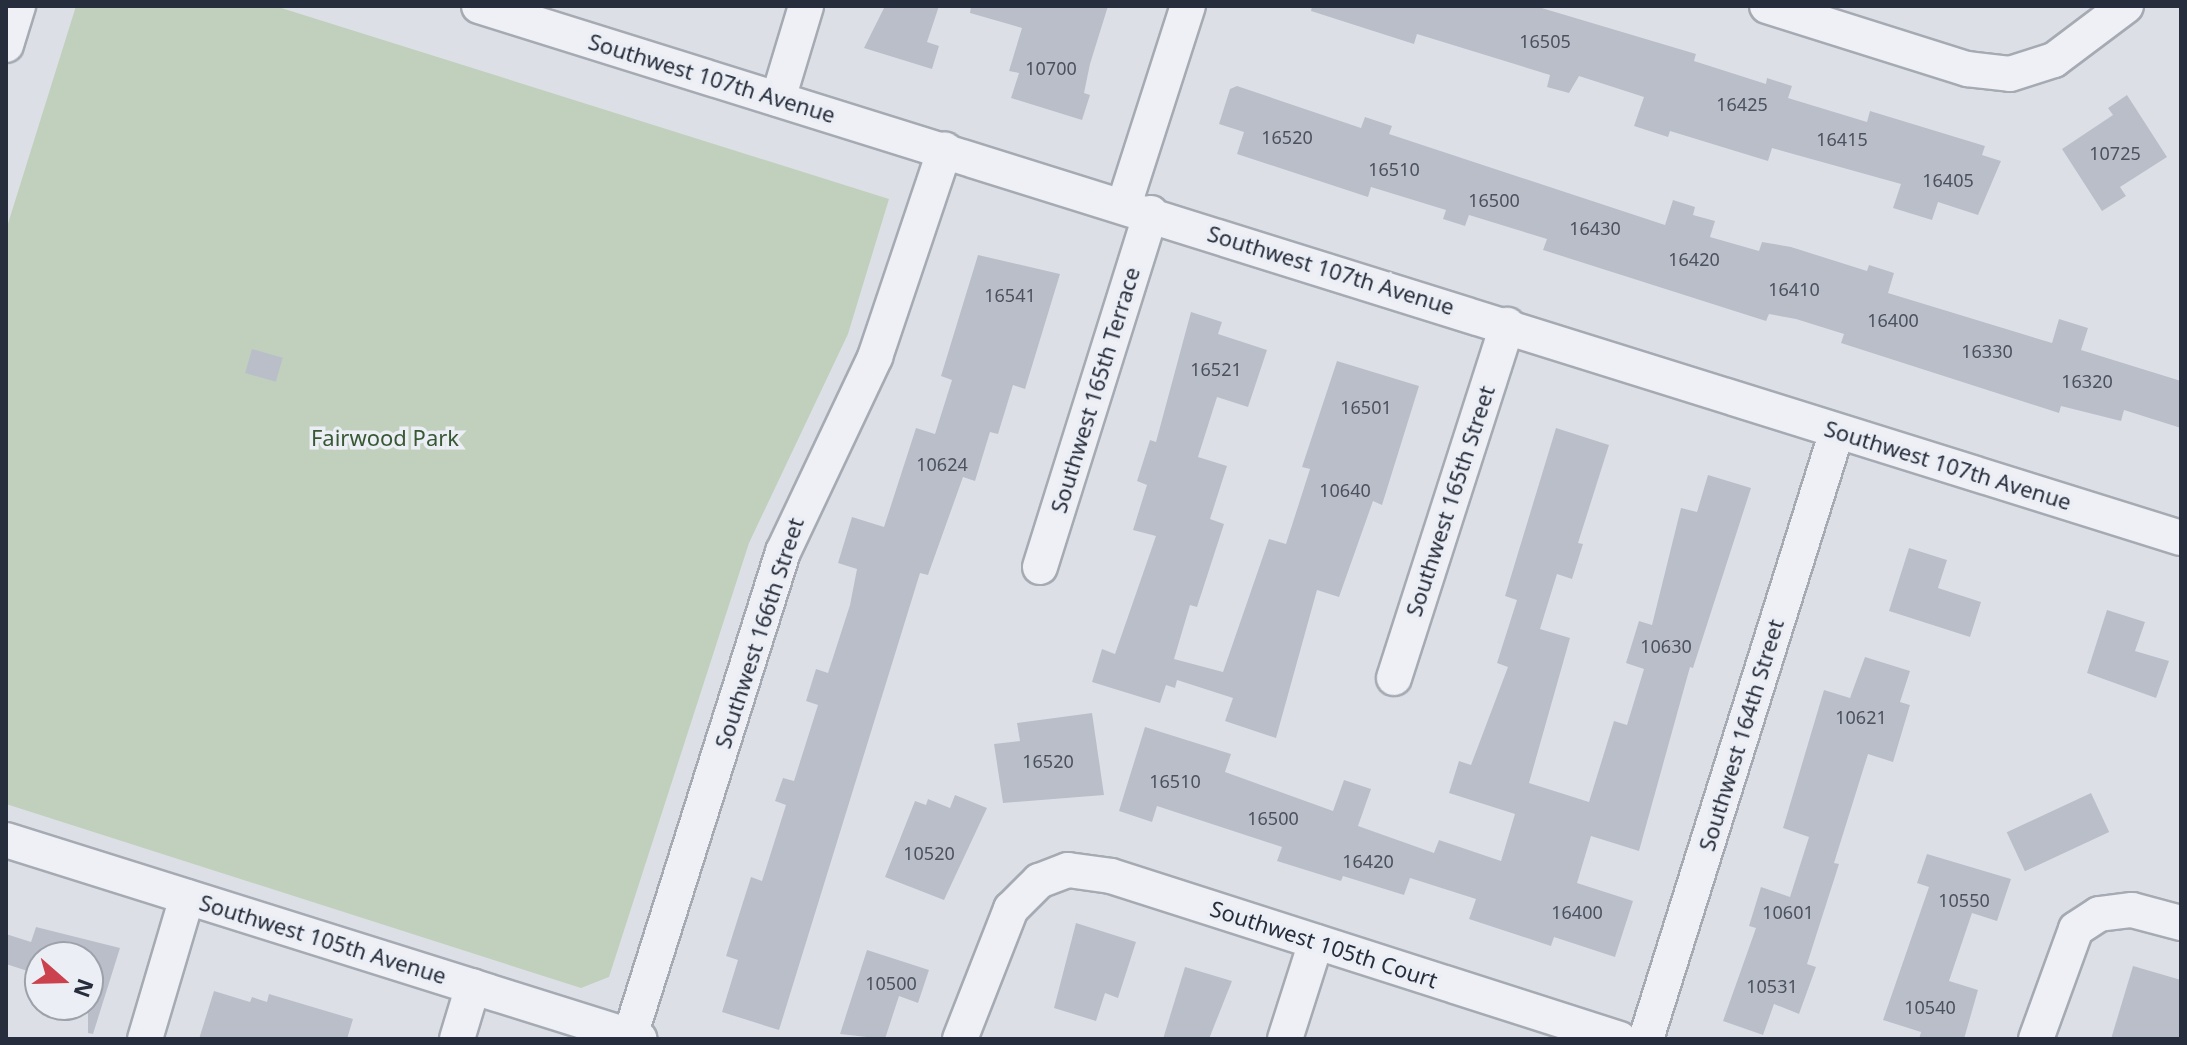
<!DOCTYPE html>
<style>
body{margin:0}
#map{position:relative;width:2187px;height:1045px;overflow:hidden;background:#dce0e6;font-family:"Noto Sans",sans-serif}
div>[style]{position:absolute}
.green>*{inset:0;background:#c1d0bd}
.building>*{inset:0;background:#babec9;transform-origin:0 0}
.roads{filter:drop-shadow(2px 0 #a5aab3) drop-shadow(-2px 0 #a5aab3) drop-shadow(0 2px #a5aab3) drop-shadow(0 -2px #a5aab3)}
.minor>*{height:34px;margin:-17px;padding:0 17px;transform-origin:17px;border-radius:17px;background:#eff0f5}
span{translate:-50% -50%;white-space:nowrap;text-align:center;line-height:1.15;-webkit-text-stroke:7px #ebeef4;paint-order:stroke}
.number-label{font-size:18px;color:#4b515f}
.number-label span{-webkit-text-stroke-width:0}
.street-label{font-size:22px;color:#262d3c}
.park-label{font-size:22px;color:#385834}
.frame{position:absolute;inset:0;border:8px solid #262d3c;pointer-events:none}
.north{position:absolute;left:24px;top:941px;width:80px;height:80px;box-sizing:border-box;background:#ebeef4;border:2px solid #9ca1aa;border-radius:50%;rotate:110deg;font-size:22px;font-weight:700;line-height:32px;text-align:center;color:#262d3c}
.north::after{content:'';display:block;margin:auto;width:28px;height:36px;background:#cc414e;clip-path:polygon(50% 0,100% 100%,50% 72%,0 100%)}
</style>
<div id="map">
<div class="green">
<i style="clip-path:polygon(76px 6px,275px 6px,889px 199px,848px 334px,749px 543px,609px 977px,581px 988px,6px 804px,6px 230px)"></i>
</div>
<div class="building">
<i style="clip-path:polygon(885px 6px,939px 6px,927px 42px,939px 46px,932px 69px,864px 48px)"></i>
<i style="clip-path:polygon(971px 6px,1108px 6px,1090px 64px,1084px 93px,1090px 95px,1082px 120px,1011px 98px,1019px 73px,1009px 71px,1022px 28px,970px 13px)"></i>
<i style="clip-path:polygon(1312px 6px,1535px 6px,1696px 54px,1694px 61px,1766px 84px,1767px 78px,1792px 86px,1788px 98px,1867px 122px,1870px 111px,1985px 146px,1982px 155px,2001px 161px,1978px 215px,1938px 202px,1932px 220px,1893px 208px,1901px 184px,1772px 148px,1768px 161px,1670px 131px,1668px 137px,1634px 126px,1644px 97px,1579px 76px,1569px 93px,1547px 87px,1550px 75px,1417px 34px,1414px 44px,1311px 11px)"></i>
<i style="clip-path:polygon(1237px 86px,1361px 128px,1365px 117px,1392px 126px,1389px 134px,1665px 225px,1673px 200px,1695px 207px,1693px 215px,1715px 221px,1710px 237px,1759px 251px,1762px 242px,1791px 247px,1867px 271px,1869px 265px,1894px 273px,1888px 293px,2052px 343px,2059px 319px,2088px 328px,2081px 350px,2181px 381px,2181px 428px,2124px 410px,2121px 421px,2061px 406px,2059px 413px,1841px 343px,1844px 334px,1796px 319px,1769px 314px,1766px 321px,1543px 250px,1547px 239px,1469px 215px,1465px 226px,1443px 219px,1446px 210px,1371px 187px,1368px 197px,1237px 154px,1244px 132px,1219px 124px,1230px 89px)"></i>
<i style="clip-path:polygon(2127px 95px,2167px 157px,2120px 187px,2126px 196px,2102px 211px,2062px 149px,2113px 115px,2108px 108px)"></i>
<i style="clip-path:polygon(978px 255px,1060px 274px,1025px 389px,1013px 385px,998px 434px,990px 432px,975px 481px,963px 477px,928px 575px,920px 573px,779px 1030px,722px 1012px,738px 960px,726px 956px,751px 877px,762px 881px,786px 805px,775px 801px,783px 778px,794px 781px,818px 705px,806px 701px,816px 669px,828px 673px,850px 605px,857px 569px,838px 563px,852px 517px,884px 527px,916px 428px,935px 434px,952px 380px,941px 376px)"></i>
<i style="clip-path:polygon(1191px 312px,1222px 322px,1218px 334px,1267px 350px,1248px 407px,1217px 397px,1198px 457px,1227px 466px,1210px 519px,1224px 524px,1197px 607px,1190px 605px,1174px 659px,1223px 672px,1269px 539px,1286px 544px,1310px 469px,1302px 467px,1337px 361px,1419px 386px,1382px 505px,1373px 501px,1339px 597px,1317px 590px,1276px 738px,1225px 721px,1233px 698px,1177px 680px,1175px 688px,1166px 685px,1160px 703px,1092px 682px,1102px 649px,1115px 654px,1156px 536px,1133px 530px,1147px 485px,1137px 481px,1150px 440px,1156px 442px)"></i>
<i style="left:252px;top:349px;width:32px;height:25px;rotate:16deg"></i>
<i style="clip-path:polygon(1556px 428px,1609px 445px,1578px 543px,1583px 544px,1572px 579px,1557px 574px,1540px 629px,1570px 638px,1529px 783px,1589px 802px,1614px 721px,1627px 725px,1644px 669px,1626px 663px,1639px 621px,1652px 625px,1681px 508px,1697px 512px,1708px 475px,1751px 488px,1693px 668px,1690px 667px,1639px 851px,1591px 836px,1577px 883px,1633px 901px,1615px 957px,1554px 937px,1551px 946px,1469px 919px,1476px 899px,1410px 878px,1404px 895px,1343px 876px,1341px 881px,1277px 861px,1282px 847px,1157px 806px,1152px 822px,1119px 811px,1145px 727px,1231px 754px,1225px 772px,1333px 811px,1344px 780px,1371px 789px,1358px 826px,1434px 853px,1439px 840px,1501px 861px,1515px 814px,1449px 793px,1459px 761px,1471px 765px,1508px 667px,1497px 663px,1517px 600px,1505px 596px)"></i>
<i style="clip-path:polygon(1909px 548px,1947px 560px,1938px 588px,1981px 602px,1970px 637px,1889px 611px)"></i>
<i style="clip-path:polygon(2107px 610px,2145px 622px,2135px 651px,2169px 661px,2156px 698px,2087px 673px)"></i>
<i style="clip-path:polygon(1865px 657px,1910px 671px,1900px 702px,1910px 705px,1893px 762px,1868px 754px,1834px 863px,1839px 864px,1807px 964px,1816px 967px,1799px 1014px,1774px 1004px,1763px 1035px,1723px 1021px,1756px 928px,1749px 926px,1761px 887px,1790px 897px,1809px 837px,1783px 828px,1824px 690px,1850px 698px)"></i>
<i style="clip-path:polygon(1092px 713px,1104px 795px,1003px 803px,994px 744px,1020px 741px,1017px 723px)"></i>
<i style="left:2091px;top:793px;width:43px;height:93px;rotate:65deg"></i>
<i style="clip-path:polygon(955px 795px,987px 808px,944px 900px,885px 877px,915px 801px,926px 805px,928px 799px,950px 808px)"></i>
<i style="clip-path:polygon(1927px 854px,2011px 879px,1997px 921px,1972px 913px,1949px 981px,1978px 990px,1964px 1039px,1919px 1039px,1921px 1032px,1883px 1020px,1929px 887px,1917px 883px)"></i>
<i style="clip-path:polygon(1076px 923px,1136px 942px,1118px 998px,1105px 993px,1096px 1021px,1054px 1008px)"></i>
<i style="clip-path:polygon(36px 927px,120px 948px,93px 1034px,88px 1033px,88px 957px,40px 957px,40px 975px,6px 964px,6px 934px,31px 942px)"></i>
<i style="clip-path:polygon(867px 950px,929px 970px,918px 1003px,899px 996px,885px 1039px,840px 1034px)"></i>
<i style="clip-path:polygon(2133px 966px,2181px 980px,2181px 1039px,2111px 1039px)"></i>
<i style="clip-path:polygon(1185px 967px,1232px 981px,1209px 1039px,1163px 1039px)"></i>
<i style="clip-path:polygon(214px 991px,250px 1002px,252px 997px,267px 1002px,269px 994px,353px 1019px,347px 1039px,199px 1039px)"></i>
</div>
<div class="roads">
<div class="minor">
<i style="left:479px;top:6px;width:1783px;rotate:17.36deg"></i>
<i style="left:1767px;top:6px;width:210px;rotate:17.5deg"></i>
<i style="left:1967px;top:69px;width:43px;rotate:6.6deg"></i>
<i style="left:2010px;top:74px;width:46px;rotate:-17.7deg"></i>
<i style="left:2054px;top:60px;width:90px;rotate:-36.9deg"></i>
<i style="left:6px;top:45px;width:41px;rotate:-72.9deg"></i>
<i style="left:778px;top:99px;width:97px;rotate:-73.2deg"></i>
<i style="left:1124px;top:205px;width:209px;rotate:-72.2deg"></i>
<i style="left:1040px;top:567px;width:371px;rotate:-72.6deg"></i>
<i style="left:1394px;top:678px;width:371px;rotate:-72.2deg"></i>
<i style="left:6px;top:840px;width:664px;rotate:17.43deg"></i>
<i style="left:630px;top:1036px;width:508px;rotate:-72.46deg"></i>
<i style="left:783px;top:552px;width:216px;rotate:-64.7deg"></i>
<i style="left:875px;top:357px;width:219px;rotate:-71.4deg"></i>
<i style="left:145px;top:1039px;width:148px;rotate:-73.5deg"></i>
<i style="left:457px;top:1039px;width:55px;rotate:-73.2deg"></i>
<i style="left:960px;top:1039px;width:140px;rotate:-68.6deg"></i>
<i style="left:1011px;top:909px;width:40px;rotate:-45deg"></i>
<i style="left:1039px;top:881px;width:31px;rotate:-21deg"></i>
<i style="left:1068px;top:870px;width:43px;rotate:7.9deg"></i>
<i style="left:1111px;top:876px;width:534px;rotate:17.76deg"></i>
<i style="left:1285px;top:1039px;width:102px;rotate:-72.3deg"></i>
<i style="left:1646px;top:1039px;width:637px;rotate:-72.56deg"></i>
<i style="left:2036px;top:1039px;width:117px;rotate:-70deg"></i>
<i style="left:2076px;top:929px;width:27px;rotate:-33deg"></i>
<i style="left:2099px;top:914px;width:33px;rotate:-7deg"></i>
<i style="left:2132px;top:910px;width:51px;rotate:14.9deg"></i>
</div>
</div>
<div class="number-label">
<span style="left:1545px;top:41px">16505</span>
<span style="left:1051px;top:68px">10700</span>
<span style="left:1742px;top:104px">16425</span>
<span style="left:1287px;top:137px">16520</span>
<span style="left:1842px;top:139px">16415</span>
<span style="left:2115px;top:153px">10725</span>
<span style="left:1394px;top:169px">16510</span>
<span style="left:1948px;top:180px">16405</span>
<span style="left:1494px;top:200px">16500</span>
<span style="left:1595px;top:228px">16430</span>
<span style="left:1694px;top:259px">16420</span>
<span style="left:1794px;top:289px">16410</span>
<span style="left:1010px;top:295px">16541</span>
<span style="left:1893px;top:320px">16400</span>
<span style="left:1987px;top:351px">16330</span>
<span style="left:1216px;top:369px">16521</span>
<span style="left:2087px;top:381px">16320</span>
<span style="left:1366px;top:407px">16501</span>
<span style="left:942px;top:464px">10624</span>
<span style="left:1345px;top:490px">10640</span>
<span style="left:1666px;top:646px">10630</span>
<span style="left:1861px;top:717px">10621</span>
<span style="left:1048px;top:761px">16520</span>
<span style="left:1175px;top:781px">16510</span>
<span style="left:1273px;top:818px">16500</span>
<span style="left:929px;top:853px">10520</span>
<span style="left:1368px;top:861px">16420</span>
<span style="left:1964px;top:900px">10550</span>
<span style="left:1577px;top:912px">16400</span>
<span style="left:1788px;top:912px">10601</span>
<span style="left:891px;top:983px">10500</span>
<span style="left:1772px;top:986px">10531</span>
<span style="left:1930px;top:1007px">10540</span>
</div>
<div class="street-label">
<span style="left:712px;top:78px;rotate:17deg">Southwest 107th Avenue</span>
<span style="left:1331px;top:270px;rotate:17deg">Southwest 107th Avenue</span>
<span style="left:1095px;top:390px;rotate:-73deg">Southwest 165th Terrace</span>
<span style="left:1948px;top:465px;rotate:17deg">Southwest 107th Avenue</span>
<span style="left:1450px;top:501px;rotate:-72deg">Southwest 165th Street</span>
<span style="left:759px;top:633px;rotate:-72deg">Southwest 166th Street</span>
<span style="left:1741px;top:735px;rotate:-73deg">Southwest 164th Street</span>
<span style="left:323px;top:939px;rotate:17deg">Southwest 105th Avenue</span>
<span style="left:1324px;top:944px;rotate:18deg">Southwest 105th Court</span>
</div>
<div class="park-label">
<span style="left:385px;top:438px">Fairwood Park</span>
</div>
<div class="frame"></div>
<div class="north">N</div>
</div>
